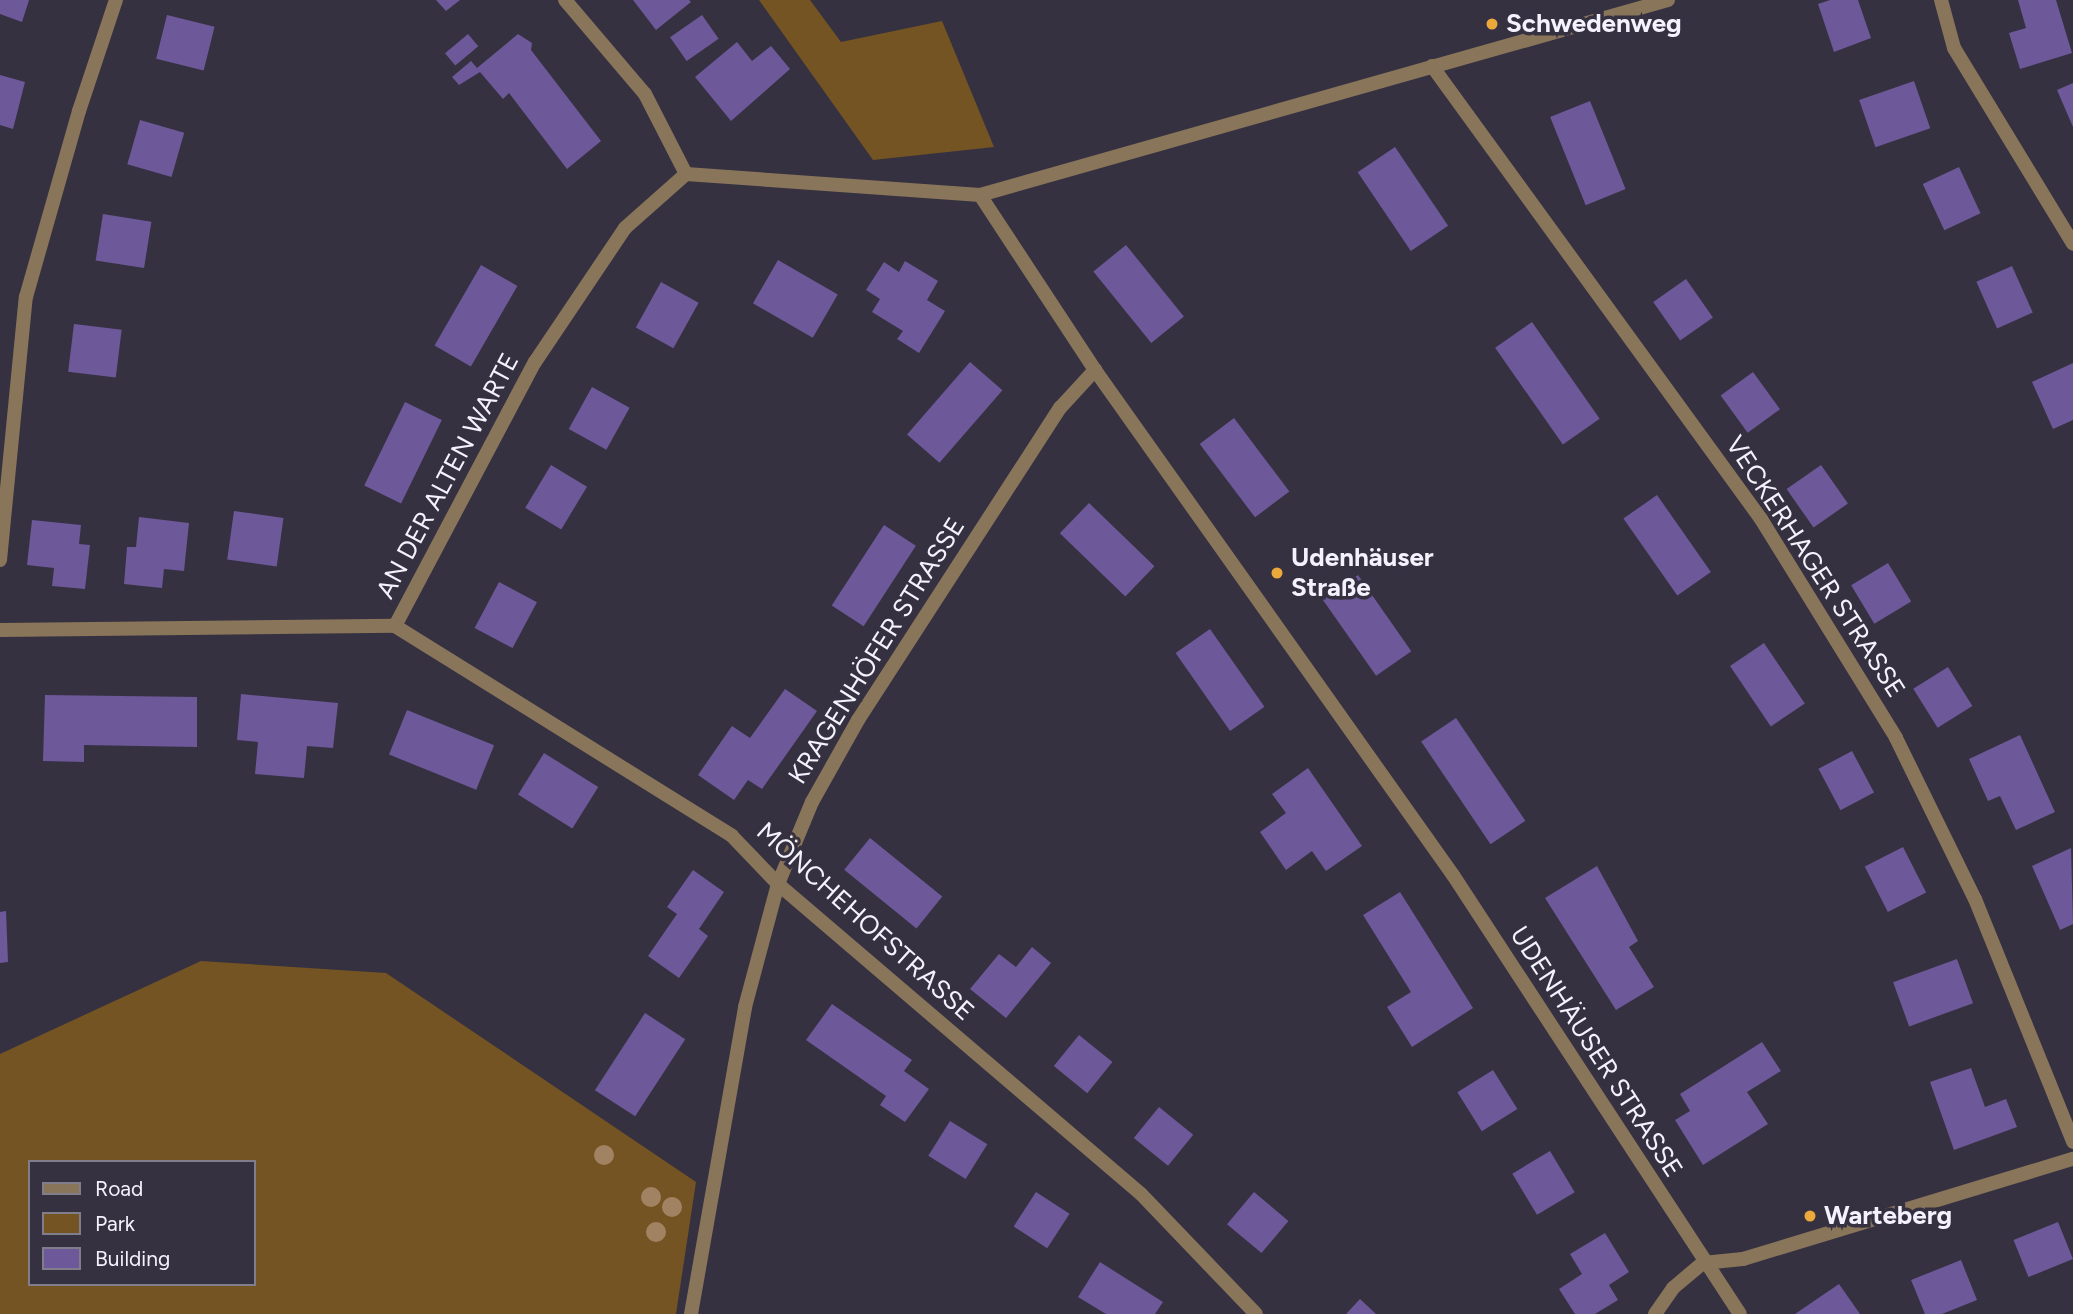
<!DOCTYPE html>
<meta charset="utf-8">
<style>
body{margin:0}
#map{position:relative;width:2073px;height:1314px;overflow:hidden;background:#353141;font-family:Figtree,sans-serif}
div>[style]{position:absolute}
.green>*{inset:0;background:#755423}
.building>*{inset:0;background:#6d5899;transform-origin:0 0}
.minor>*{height:14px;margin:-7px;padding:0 7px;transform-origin:7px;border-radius:7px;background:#89755a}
.trees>*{width:20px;height:20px;margin:-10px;border-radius:50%;background:#a18363}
.dots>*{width:19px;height:19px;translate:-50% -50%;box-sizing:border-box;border:4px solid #353141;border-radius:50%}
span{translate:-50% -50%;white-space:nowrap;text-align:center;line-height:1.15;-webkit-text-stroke:7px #353141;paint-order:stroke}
.poi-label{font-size:26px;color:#f4f2fc;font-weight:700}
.left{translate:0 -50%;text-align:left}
.street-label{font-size:26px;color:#f4f2fc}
.legend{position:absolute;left:28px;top:1160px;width:228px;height:126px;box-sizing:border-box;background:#353141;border:2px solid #817e8c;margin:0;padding:9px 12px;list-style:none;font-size:21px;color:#f4f2fc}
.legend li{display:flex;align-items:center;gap:14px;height:35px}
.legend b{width:35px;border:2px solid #817e8c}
</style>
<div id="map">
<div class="green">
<i style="clip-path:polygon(759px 0,810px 0,841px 42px,942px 21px,994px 147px,873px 160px)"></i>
<i style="clip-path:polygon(evenodd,201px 961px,386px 973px,696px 1182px,676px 1314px,0 1314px,0 1054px,201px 961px,30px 1162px,254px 1162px,254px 1284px,30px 1284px,30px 1162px)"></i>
</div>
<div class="building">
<i style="clip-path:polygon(0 0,29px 0,22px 22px,0 14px)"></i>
<i style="clip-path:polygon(436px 0,460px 0,446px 11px)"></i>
<i style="clip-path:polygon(633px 0,689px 0,691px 2px,656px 30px)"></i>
<i style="clip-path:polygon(1830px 0,1858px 0,1871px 38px,1834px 52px,1818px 4px)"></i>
<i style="clip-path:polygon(2018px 0,2056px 0,2072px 53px,2020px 69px,2009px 33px,2026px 28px)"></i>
<i style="left:167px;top:15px;width:49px;height:45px;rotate:14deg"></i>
<i style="left:702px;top:15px;width:29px;height:39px;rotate:55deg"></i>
<i style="left:468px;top:34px;width:16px;height:30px;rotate:50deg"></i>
<i style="clip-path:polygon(518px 34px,532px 43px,531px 50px,601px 141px,567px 169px,509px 93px,503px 99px,480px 72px,459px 85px,452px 77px,471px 61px,477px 68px)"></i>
<i style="clip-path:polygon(737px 42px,752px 61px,771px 46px,790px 69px,731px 121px,695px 77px)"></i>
<i style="clip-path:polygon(0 75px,25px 82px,13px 129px,0 125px)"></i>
<i style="left:1914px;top:81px;width:50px;height:58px;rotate:71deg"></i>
<i style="clip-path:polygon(2073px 83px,2073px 127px,2057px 90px)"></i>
<i style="left:1590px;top:101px;width:95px;height:43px;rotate:68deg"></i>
<i style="left:140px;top:120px;width:46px;height:46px;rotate:16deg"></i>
<i style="left:1395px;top:147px;width:95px;height:45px;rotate:56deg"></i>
<i style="left:1959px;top:167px;width:51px;height:40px;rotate:65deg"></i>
<i style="left:103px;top:214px;width:49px;height:47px;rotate:9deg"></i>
<i style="left:1126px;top:245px;width:92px;height:42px;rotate:51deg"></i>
<i style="left:778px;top:260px;width:69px;height:50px;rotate:30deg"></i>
<i style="clip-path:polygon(905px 261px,938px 281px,927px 300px,945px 311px,919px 353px,897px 339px,903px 331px,872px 312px,880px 299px,866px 290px,884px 262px,899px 272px)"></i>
<i style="left:481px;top:265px;width:42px;height:93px;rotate:30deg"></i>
<i style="left:2012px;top:266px;width:51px;height:39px;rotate:66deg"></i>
<i style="left:1686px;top:279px;width:47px;height:40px;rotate:55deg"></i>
<i style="left:661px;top:282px;width:43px;height:52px;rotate:29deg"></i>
<i style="left:1532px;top:322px;width:118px;height:45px;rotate:55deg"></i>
<i style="left:74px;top:324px;width:48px;height:48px;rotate:7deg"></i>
<i style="left:970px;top:362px;width:43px;height:96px;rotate:41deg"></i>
<i style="clip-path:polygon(2073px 363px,2073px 420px,2053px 429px,2032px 382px)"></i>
<i style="left:1753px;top:372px;width:46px;height:40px;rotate:54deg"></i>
<i style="left:592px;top:387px;width:43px;height:48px;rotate:29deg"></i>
<i style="left:405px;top:402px;width:41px;height:93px;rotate:26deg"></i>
<i style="left:1234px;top:418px;width:92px;height:43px;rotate:53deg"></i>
<i style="left:551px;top:465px;width:42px;height:50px;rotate:31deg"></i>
<i style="left:1821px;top:465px;width:47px;height:42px;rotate:55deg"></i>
<i style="left:1657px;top:495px;width:94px;height:41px;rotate:55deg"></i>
<i style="left:1089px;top:503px;width:91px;height:42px;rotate:44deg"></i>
<i style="left:234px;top:511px;width:50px;height:49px;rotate:8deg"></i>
<i style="clip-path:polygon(139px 517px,189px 523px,184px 571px,164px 569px,162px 588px,124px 584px,127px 547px,136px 547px)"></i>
<i style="clip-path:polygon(32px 520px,81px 525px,79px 544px,90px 545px,85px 589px,52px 586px,54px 568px,27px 565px)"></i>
<i style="left:884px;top:525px;width:38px;height:96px;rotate:33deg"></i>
<i style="left:1888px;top:563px;width:45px;height:43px;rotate:59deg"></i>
<i style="left:1358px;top:575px;width:93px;height:43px;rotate:55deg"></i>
<i style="left:499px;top:582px;width:43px;height:52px;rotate:28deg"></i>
<i style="left:1210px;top:629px;width:95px;height:42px;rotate:55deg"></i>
<i style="left:1764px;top:643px;width:73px;height:41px;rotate:56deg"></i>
<i style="left:1948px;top:667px;width:46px;height:41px;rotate:58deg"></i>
<i style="clip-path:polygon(785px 689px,817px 711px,762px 789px,748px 780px,734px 800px,698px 775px,732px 726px,750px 738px)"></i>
<i style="clip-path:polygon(241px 694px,338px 703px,333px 748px,307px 746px,304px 778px,255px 774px,258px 742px,237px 740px)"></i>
<i style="clip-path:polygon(45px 695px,197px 697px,197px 747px,84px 745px,84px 762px,43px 761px)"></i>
<i style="left:407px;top:710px;width:94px;height:48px;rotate:22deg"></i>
<i style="left:1456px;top:718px;width:124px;height:42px;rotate:56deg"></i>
<i style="clip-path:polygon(2020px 735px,2055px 812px,2016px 830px,2000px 796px,1988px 801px,1969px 759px)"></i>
<i style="left:1852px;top:751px;width:47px;height:38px;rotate:62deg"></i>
<i style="left:544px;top:753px;width:64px;height:49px;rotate:32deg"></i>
<i style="clip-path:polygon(1308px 768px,1362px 846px,1326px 871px,1312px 851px,1286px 870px,1260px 832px,1286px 813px,1272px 794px)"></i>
<i style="left:870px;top:838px;width:93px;height:41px;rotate:39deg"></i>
<i style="left:1903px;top:847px;width:51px;height:43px;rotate:63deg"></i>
<i style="clip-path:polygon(2071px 848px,2073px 924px,2060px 930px,2032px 866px)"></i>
<i style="clip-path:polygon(1597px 866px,1638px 941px,1629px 947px,1654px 987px,1616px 1010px,1545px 898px)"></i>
<i style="clip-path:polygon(693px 870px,724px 892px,699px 929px,708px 936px,679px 978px,648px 956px,677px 914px,667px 907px)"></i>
<i style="clip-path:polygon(1400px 892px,1473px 1008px,1412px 1047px,1387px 1007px,1411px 992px,1363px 915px)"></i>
<i style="clip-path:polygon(6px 911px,8px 962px,0 963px,0 912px)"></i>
<i style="clip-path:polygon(1032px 947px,1051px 963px,1006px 1018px,970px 989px,999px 954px,1016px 967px)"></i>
<i style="left:1957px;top:959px;width:47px;height:68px;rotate:70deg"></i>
<i style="clip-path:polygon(832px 1004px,912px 1060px,904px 1071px,929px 1089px,905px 1122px,880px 1105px,886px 1096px,806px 1040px)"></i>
<i style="left:645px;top:1013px;width:48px;height:92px;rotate:33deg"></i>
<i style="left:1079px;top:1035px;width:43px;height:40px;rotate:39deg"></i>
<i style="clip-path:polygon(1762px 1042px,1781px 1071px,1747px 1092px,1768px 1124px,1703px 1165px,1675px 1120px,1690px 1111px,1680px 1094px)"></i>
<i style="clip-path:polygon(1971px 1068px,1985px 1107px,2006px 1099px,2017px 1127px,1954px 1150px,1930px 1082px)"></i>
<i style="left:1493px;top:1070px;width:46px;height:42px;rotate:58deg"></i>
<i style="left:1159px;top:1107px;width:44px;height:40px;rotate:39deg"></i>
<i style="left:950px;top:1121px;width:44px;height:41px;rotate:32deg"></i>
<i style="left:1550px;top:1151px;width:48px;height:44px;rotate:59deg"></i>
<i style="left:1036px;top:1192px;width:40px;height:41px;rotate:33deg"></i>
<i style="left:1254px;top:1192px;width:45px;height:42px;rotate:40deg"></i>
<i style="left:2058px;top:1222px;width:40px;height:48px;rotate:68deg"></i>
<i style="clip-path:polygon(1605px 1233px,1629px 1272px,1609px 1285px,1618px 1300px,1595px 1314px,1575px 1314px,1559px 1289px,1582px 1274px,1570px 1254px)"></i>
<i style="clip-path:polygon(1961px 1260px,1977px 1300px,1942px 1314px,1925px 1314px,1911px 1280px)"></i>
<i style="clip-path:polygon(1100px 1262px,1163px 1302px,1155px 1314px,1106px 1314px,1078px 1297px)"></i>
<i style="clip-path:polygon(1839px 1284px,1860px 1314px,1795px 1314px)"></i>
<i style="clip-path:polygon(1360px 1299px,1376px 1314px,1346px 1314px)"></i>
</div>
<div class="minor">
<i style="left:565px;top:0;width:123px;rotate:49.6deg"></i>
<i style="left:645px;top:94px;width:90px;rotate:62.9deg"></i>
<i style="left:1941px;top:0;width:50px;rotate:74.8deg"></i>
<i style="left:1954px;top:48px;width:229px;rotate:58.7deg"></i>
<i style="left:1432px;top:66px;width:560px;rotate:54.01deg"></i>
<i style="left:1761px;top:519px;width:257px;rotate:58.3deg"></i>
<i style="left:1896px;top:738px;width:179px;rotate:63.9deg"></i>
<i style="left:1975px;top:899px;width:262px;rotate:68deg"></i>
<i style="left:980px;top:195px;width:209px;rotate:56.7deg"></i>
<i style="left:1095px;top:370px;width:619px;rotate:54.67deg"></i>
<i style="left:1453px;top:875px;width:524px;rotate:56.83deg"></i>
<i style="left:0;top:560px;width:264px;rotate:-84.4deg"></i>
<i style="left:26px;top:297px;width:193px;rotate:-74.1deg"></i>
<i style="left:79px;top:111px;width:117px;rotate:-71.6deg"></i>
<i style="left:395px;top:626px;width:299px;rotate:-62.1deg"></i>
<i style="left:535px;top:362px;width:161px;rotate:-56.1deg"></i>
<i style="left:625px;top:228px;width:81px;rotate:-41.5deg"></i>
<i style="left:686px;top:174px;width:295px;rotate:4.1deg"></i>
<i style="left:980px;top:195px;width:715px;rotate:-15.82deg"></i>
<i style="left:395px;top:626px;width:397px;rotate:31.9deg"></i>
<i style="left:732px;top:836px;width:66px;rotate:46.2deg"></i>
<i style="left:778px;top:884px;width:477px;rotate:40.5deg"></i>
<i style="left:1141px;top:1194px;width:166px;rotate:46.2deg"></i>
<i style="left:0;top:630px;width:395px;rotate:-0.6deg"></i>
<i style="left:691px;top:1314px;width:312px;rotate:-80deg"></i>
<i style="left:745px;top:1007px;width:127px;rotate:-75deg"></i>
<i style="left:778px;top:884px;width:89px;rotate:-67.5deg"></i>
<i style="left:812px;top:802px;width:94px;rotate:-60.7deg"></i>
<i style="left:858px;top:720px;width:372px;rotate:-57.1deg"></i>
<i style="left:1060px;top:408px;width:52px;rotate:-47.4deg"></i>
<i style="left:1655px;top:1314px;width:32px;rotate:-55deg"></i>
<i style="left:1673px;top:1288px;width:39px;rotate:-40deg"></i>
<i style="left:1703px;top:1263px;width:40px;rotate:-5.7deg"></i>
<i style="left:1743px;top:1259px;width:345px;rotate:-16.9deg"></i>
</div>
<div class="trees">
<i style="left:604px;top:1155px"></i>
<i style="left:651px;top:1197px"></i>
<i style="left:672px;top:1207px"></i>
<i style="left:656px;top:1232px"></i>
</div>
<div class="dots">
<i style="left:1492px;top:24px;background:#eda83b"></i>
<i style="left:1277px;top:573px;background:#eda83b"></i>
<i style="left:1810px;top:1216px;background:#eda83b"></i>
</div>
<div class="poi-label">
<span class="left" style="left:1506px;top:24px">Schwedenweg</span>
<span class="left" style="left:1291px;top:573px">Udenhäuser<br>Straße</span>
<span class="left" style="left:1824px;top:1216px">Warteberg</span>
</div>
<div class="street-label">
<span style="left:448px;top:476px;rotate:-62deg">AN DER ALTEN WARTE</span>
<span style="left:1815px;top:567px;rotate:57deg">VECKERHAGER STRASSE</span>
<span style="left:877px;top:651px;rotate:-58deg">KRAGENHÖFER STRASSE</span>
<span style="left:865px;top:922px;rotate:42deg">MÖNCHEHOFSTRASSE</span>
<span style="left:1596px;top:1052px;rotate:57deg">UDENHÄUSER STRASSE</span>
</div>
<ul class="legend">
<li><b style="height:9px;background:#89755a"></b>Road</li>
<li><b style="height:19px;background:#755423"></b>Park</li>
<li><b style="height:19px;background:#6d5899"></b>Building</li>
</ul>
</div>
